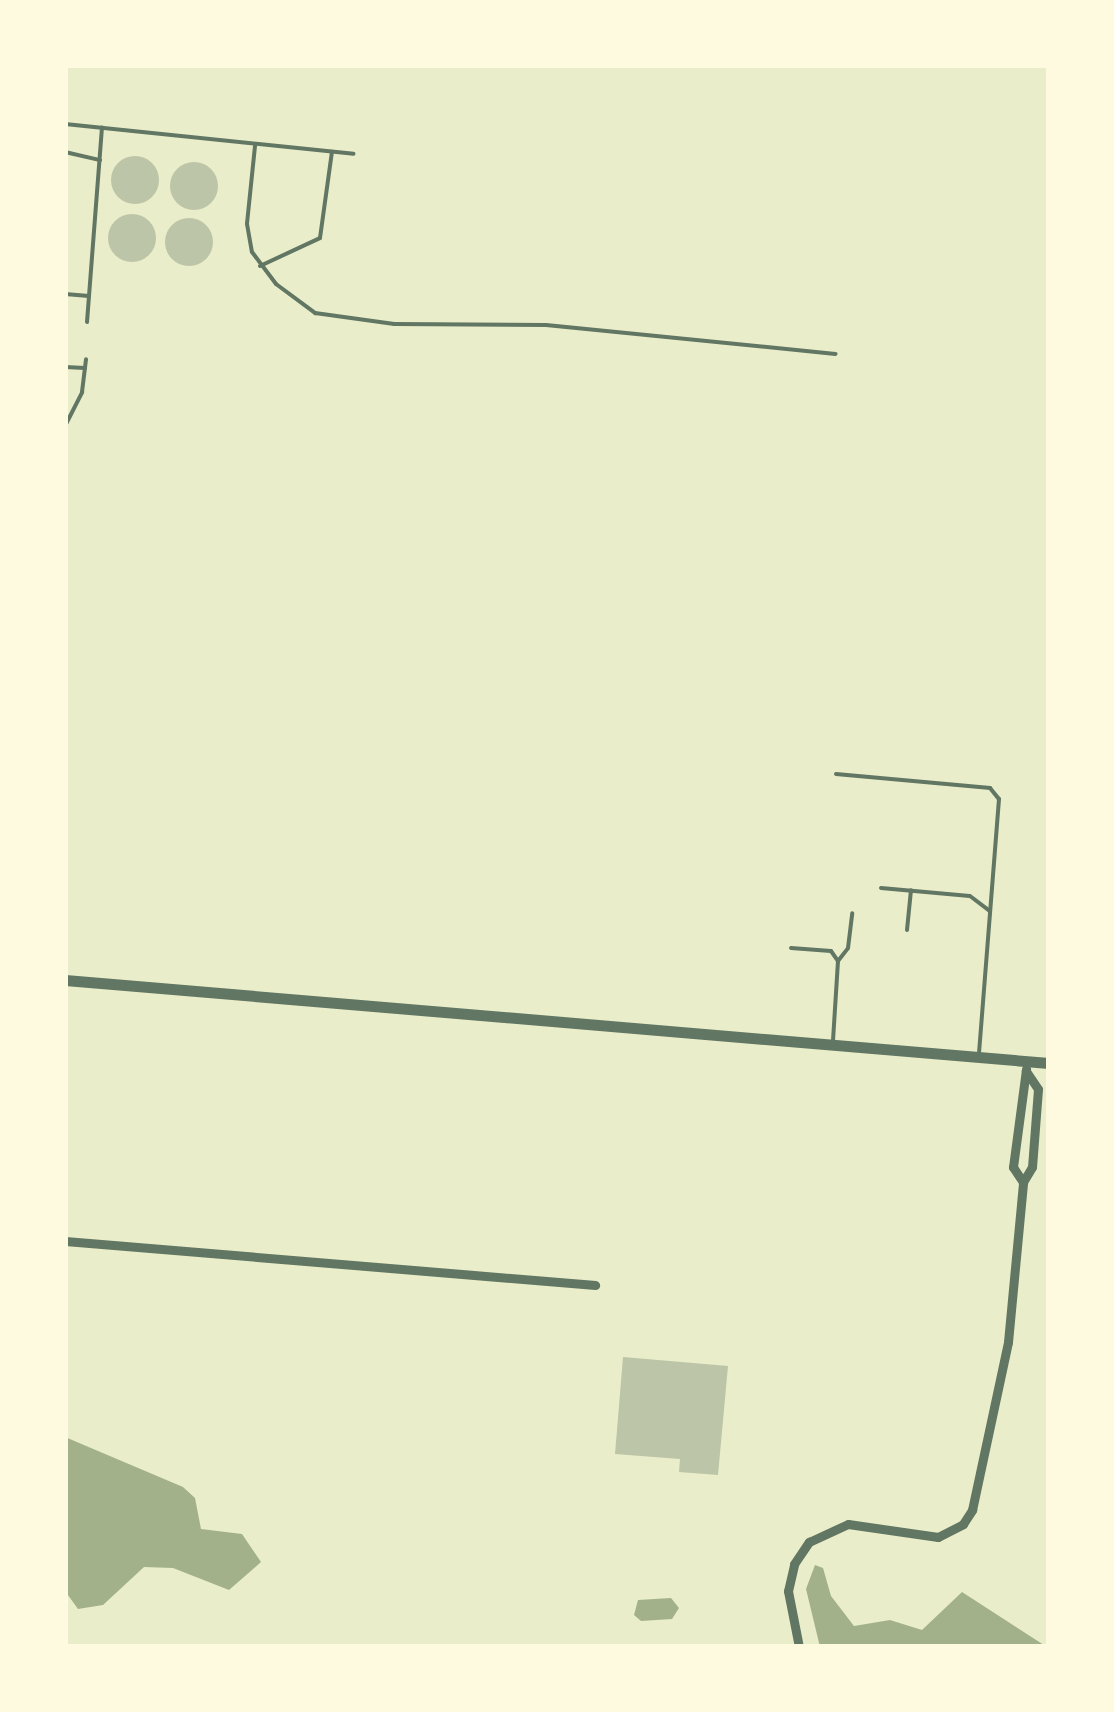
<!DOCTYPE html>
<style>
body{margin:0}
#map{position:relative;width:1114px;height:1712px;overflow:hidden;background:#e9edc9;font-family:Barlow,sans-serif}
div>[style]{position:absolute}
.water>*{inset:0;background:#a3b18a}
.building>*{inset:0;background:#bcc5a7}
.round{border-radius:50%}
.service>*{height:4px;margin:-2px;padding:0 2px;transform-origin:2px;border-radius:2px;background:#617663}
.minor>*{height:9px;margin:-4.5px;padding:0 4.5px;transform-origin:4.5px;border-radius:4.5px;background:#617663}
.tertiary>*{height:11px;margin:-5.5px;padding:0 5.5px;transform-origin:5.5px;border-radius:5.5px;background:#617663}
span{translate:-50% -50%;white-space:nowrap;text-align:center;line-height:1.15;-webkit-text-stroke:8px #fefae0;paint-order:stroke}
.frame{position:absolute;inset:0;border:68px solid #fefae0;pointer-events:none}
</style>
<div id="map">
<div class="water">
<i style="clip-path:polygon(65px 1437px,183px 1487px,195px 1498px,201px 1529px,242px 1534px,261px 1562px,229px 1590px,173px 1568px,144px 1567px,103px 1605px,78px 1609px,65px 1591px)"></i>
<i style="clip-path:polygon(815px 1565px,823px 1568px,831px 1596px,854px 1626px,890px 1620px,922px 1630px,962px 1592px,1047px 1647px,820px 1647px,806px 1589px)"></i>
<i style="clip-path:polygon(671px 1598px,679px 1608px,672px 1619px,641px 1621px,634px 1615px,638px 1600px)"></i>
</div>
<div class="building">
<i class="round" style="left:111px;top:156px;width:48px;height:48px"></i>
<i class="round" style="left:170px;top:162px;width:48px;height:48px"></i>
<i class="round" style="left:108px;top:214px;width:48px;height:48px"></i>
<i class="round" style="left:165px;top:218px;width:48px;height:48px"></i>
<i style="clip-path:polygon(623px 1357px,728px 1366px,718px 1475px,679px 1472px,680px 1459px,615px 1454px)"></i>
</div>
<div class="service">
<i style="left:65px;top:124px;width:290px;rotate:5.9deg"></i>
<i style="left:255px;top:146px;width:78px;rotate:95.9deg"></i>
<i style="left:247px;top:224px;width:28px;rotate:80deg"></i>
<i style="left:252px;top:252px;width:40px;rotate:53deg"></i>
<i style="left:276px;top:284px;width:49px;rotate:36.6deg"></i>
<i style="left:315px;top:313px;width:80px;rotate:7.9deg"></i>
<i style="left:394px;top:324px;width:152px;rotate:0.4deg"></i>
<i style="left:546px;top:325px;width:291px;rotate:5.7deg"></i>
<i style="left:65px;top:152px;width:36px;rotate:13deg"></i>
<i style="left:260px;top:266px;width:66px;rotate:-25deg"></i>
<i style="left:320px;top:238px;width:87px;rotate:-82.1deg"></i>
<i style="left:65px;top:294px;width:24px;rotate:5deg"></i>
<i style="left:87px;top:322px;width:195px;rotate:-85.6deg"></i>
<i style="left:65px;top:367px;width:20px;rotate:3deg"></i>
<i style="left:65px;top:426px;width:38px;rotate:-63deg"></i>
<i style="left:82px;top:392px;width:33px;rotate:-83deg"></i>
<i style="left:836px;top:774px;width:155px;rotate:5.2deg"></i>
<i style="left:990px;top:788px;width:14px;rotate:51deg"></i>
<i style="left:999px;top:799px;width:254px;rotate:94.5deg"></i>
<i style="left:881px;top:888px;width:89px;rotate:5.1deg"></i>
<i style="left:970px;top:896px;width:25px;rotate:37deg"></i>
<i style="left:907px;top:930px;width:40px;rotate:-84.3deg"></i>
<i style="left:791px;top:948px;width:40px;rotate:4.3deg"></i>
<i style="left:831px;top:951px;width:12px;rotate:55deg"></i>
<i style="left:838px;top:961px;width:79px;rotate:93.6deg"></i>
<i style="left:838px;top:961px;width:16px;rotate:-52deg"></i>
<i style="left:848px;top:948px;width:35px;rotate:-83deg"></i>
</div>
<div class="minor">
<i style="left:1023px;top:1182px;width:18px;rotate:-124deg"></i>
<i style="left:1013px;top:1167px;width:99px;rotate:-82.4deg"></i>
<i style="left:65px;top:1241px;width:532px;rotate:4.75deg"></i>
<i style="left:799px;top:1647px;width:57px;rotate:-101.1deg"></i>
<i style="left:788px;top:1591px;width:28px;rotate:-77deg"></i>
<i style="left:794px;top:1564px;width:27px;rotate:-56deg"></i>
<i style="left:809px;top:1542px;width:43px;rotate:-24.8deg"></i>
<i style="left:848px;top:1524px;width:91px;rotate:8.2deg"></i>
<i style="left:938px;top:1537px;width:28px;rotate:-27deg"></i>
<i style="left:963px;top:1524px;width:17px;rotate:-57deg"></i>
<i style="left:972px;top:1510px;width:172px;rotate:-77.9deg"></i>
<i style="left:1008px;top:1342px;width:161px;rotate:-84.6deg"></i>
<i style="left:1023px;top:1182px;width:17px;rotate:-59deg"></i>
<i style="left:1032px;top:1167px;width:78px;rotate:-85.6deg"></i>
<i style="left:1038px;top:1089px;width:22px;rotate:-124deg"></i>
</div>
<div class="tertiary">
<i style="left:65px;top:980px;width:987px;rotate:4.82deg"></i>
</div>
<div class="frame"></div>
</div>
